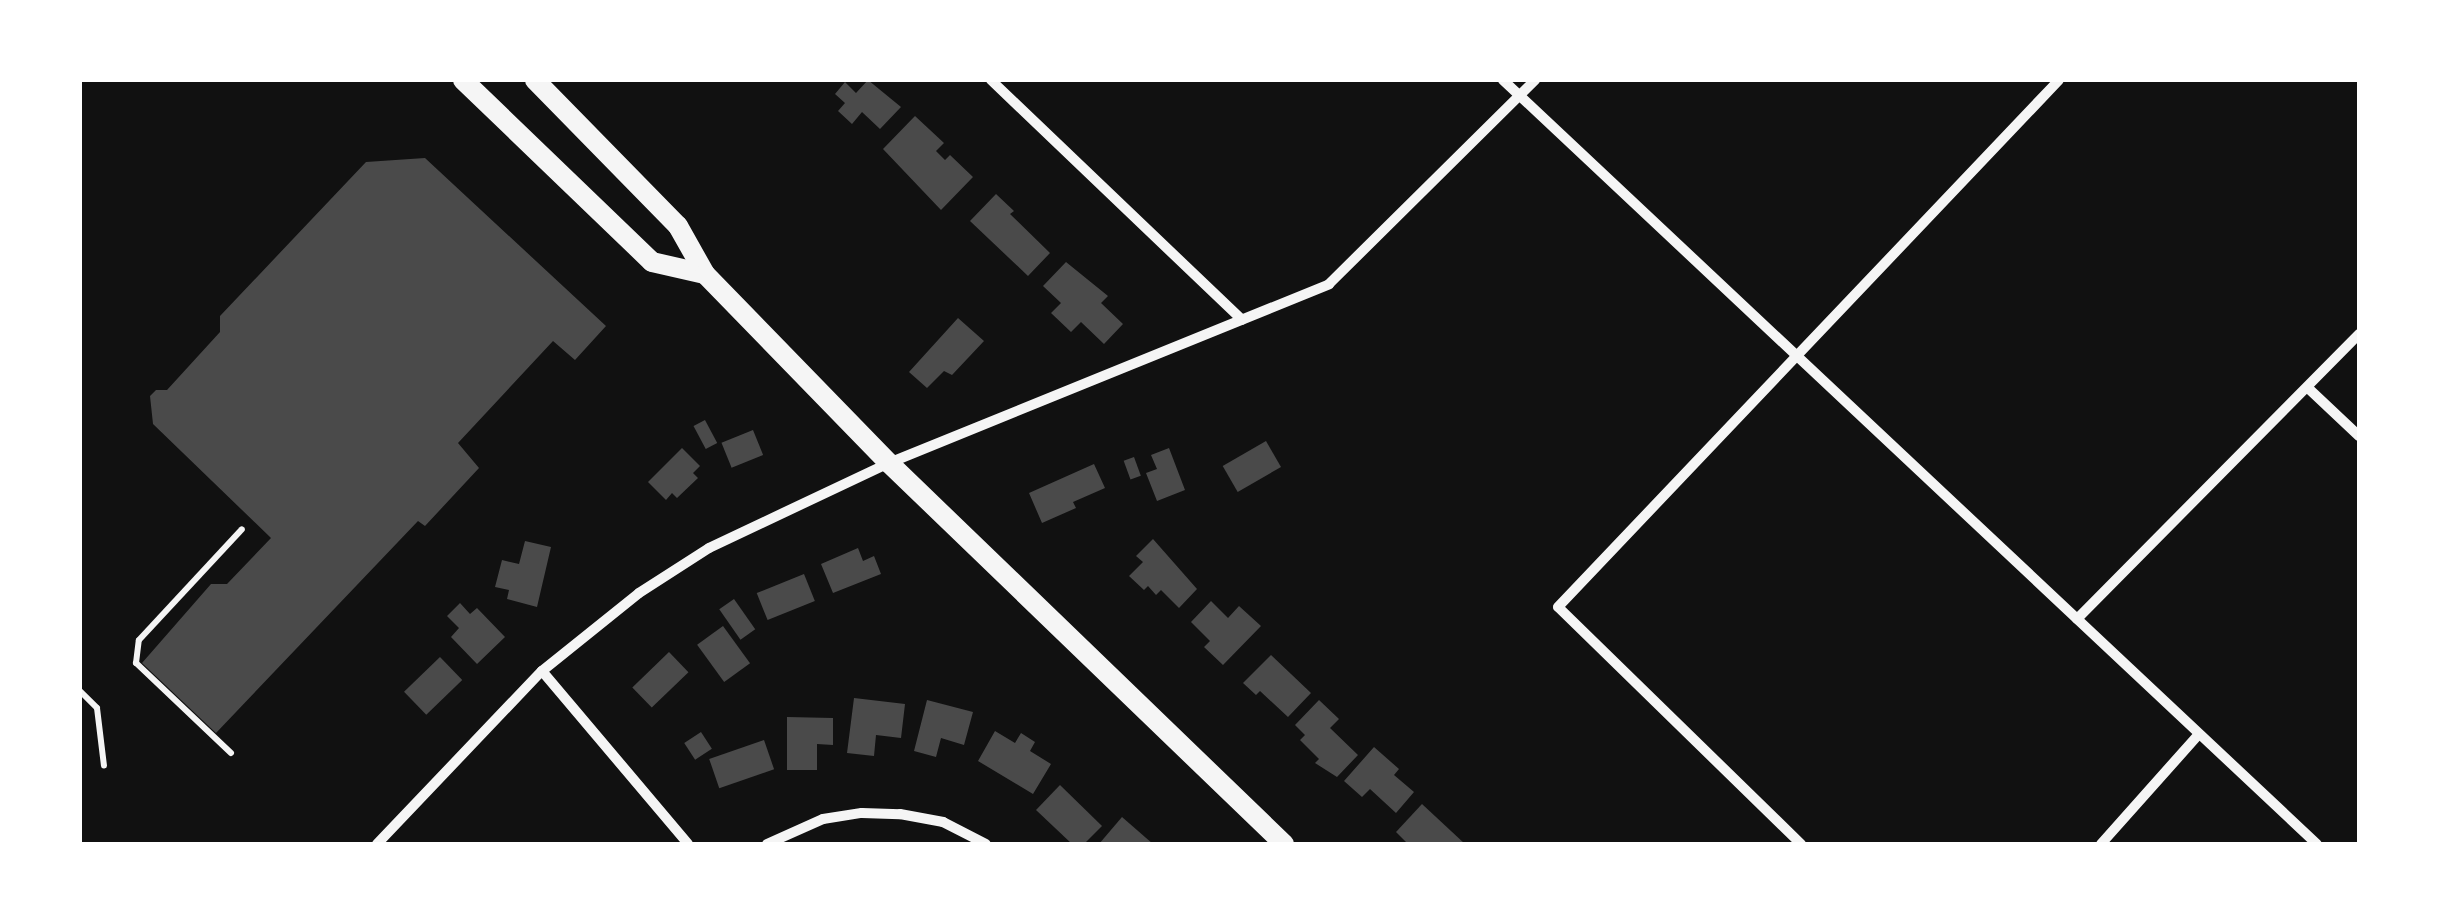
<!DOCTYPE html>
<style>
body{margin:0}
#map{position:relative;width:2439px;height:924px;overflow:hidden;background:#111;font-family:"Space Grotesk",sans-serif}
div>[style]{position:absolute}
.building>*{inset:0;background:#4a4a4a;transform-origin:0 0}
.service>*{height:6px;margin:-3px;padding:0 3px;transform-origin:3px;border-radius:3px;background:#f5f5f5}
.minor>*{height:10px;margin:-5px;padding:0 5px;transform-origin:5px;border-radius:5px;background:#f5f5f5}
.primary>*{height:20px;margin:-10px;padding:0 10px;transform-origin:10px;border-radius:10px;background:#f5f5f5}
span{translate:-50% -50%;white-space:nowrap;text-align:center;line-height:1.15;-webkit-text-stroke:10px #fff;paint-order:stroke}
.frame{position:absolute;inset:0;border:82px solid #fff;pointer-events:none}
</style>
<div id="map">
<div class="building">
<i style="clip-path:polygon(868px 80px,901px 107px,880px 129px,862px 112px,852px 124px,838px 111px,845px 103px,835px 94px,845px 82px,856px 93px)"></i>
<i style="clip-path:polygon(915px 116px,944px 143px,936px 151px,945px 160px,950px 155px,973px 177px,941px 210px,883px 149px)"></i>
<i style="clip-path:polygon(425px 158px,606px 326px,575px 360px,553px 341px,458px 443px,479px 468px,425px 526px,418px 521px,216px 733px,142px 663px,211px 584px,227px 584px,271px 538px,153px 424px,150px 396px,156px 390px,167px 390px,220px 332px,220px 316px,366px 162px)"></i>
<i style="clip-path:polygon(996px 194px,1014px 211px,1010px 214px,1050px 253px,1028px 276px,970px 221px)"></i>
<i style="clip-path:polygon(1066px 262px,1108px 296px,1101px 303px,1123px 324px,1104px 344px,1081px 322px,1071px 332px,1051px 313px,1061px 303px,1043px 286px)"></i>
<i style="clip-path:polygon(958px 318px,984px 341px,952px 375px,944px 371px,927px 388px,909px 372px)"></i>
<i style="left:705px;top:420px;width:26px;height:13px;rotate:62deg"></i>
<i style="left:753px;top:430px;width:27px;height:34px;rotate:68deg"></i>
<i style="left:1266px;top:441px;width:30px;height:50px;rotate:60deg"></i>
<i style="clip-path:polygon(682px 448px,700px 466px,693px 473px,698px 478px,677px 498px,672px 493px,666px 500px,648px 482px)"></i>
<i style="clip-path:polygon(1169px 448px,1185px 490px,1157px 501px,1146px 473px,1157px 469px,1151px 455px)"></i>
<i style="left:1134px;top:457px;width:20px;height:11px;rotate:70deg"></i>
<i style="clip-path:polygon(1094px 464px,1105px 488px,1073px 502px,1076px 508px,1042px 523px,1029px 493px)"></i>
<i style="clip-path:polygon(1153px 539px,1197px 589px,1179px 608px,1161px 590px,1156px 595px,1148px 586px,1144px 590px,1129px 576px,1143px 562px,1136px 556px)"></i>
<i style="clip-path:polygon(525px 541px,551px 547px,537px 607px,507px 599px,509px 590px,495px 587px,502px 560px,519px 564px)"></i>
<i style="clip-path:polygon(858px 548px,863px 561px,874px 556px,881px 574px,833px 593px,821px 564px)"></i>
<i style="left:804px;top:574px;width:29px;height:51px;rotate:68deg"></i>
<i style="left:734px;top:599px;width:37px;height:18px;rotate:55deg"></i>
<i style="clip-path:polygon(1211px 601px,1228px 618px,1239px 606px,1261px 626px,1223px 665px,1204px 647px,1210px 641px,1191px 622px)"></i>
<i style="clip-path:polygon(460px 603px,470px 614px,477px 608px,505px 637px,477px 664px,451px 637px,459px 628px,447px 616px)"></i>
<i style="left:723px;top:626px;width:46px;height:32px;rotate:54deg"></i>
<i style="left:669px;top:652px;width:28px;height:51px;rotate:46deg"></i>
<i style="clip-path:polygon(1271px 655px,1311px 693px,1288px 717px,1260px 691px,1256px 695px,1243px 683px)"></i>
<i style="left:440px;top:657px;width:32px;height:50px;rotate:46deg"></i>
<i style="clip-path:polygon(854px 698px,905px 704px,901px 738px,876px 735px,874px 756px,847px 753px)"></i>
<i style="clip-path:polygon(927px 700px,973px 712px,964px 745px,941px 738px,936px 757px,914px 751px)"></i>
<i style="clip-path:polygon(1319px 700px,1339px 719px,1330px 728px,1358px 755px,1337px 777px,1315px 763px,1319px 759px,1300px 740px,1305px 735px,1295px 725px)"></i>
<i style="clip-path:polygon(787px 717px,833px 718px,833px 745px,817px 744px,817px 770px,787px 770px)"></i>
<i style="clip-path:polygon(995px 731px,1015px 743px,1021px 733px,1035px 742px,1030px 751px,1051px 764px,1033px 794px,978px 761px)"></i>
<i style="left:701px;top:732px;width:20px;height:20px;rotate:57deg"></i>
<i style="left:764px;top:740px;width:31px;height:58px;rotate:71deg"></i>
<i style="clip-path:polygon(1374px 747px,1399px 769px,1394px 775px,1414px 792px,1396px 813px,1370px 789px,1362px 797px,1344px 781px)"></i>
<i style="clip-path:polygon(1060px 785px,1102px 826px,1084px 844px,1072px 844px,1036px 810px)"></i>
<i style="clip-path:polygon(1422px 804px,1465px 844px,1408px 844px,1396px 832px)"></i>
<i style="clip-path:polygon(1122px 817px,1153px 844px,1099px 844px)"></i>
</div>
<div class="service">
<i style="left:80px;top:691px;width:24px;rotate:45deg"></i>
<i style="left:97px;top:708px;width:58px;rotate:83.1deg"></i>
<i style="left:231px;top:753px;width:131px;rotate:-136.5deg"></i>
<i style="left:136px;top:663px;width:23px;rotate:-83deg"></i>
<i style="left:139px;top:640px;width:151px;rotate:-47.1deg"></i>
</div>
<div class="minor">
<i style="left:991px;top:80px;width:347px;rotate:43.7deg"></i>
<i style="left:1503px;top:80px;width:1116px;rotate:43.19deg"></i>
<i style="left:2308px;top:388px;width:70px;rotate:43.3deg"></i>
<i style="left:2077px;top:619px;width:401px;rotate:-45.3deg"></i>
<i style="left:542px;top:671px;width:226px;rotate:49.8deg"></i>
<i style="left:377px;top:844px;width:239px;rotate:-46.4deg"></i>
<i style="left:542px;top:671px;width:124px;rotate:-38.8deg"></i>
<i style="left:639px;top:593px;width:83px;rotate:-32.7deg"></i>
<i style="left:709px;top:548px;width:199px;rotate:-25.3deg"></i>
<i style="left:889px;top:463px;width:475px;rotate:-22.1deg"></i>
<i style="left:1329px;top:284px;width:290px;rotate:-44.7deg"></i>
<i style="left:767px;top:844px;width:61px;rotate:-24.1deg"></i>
<i style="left:823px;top:819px;width:39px;rotate:-9deg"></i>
<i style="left:862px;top:813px;width:38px;rotate:2deg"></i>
<i style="left:900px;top:814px;width:44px;rotate:10.5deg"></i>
<i style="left:943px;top:822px;width:48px;rotate:27.1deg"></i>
<i style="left:1801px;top:844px;width:339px;rotate:-135.7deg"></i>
<i style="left:1558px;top:607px;width:727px;rotate:-46.45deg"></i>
<i style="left:2101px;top:844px;width:147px;rotate:-48.3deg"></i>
</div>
<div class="primary">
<i style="left:463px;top:80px;width:262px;rotate:43.9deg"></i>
<i style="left:652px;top:262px;width:54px;rotate:12.8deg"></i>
<i style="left:535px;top:80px;width:204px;rotate:45.6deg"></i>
<i style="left:678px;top:226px;width:55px;rotate:60.6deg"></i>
<i style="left:705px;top:274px;width:264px;rotate:45.8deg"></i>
<i style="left:889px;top:463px;width:549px;rotate:43.97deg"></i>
</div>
<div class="frame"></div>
</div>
